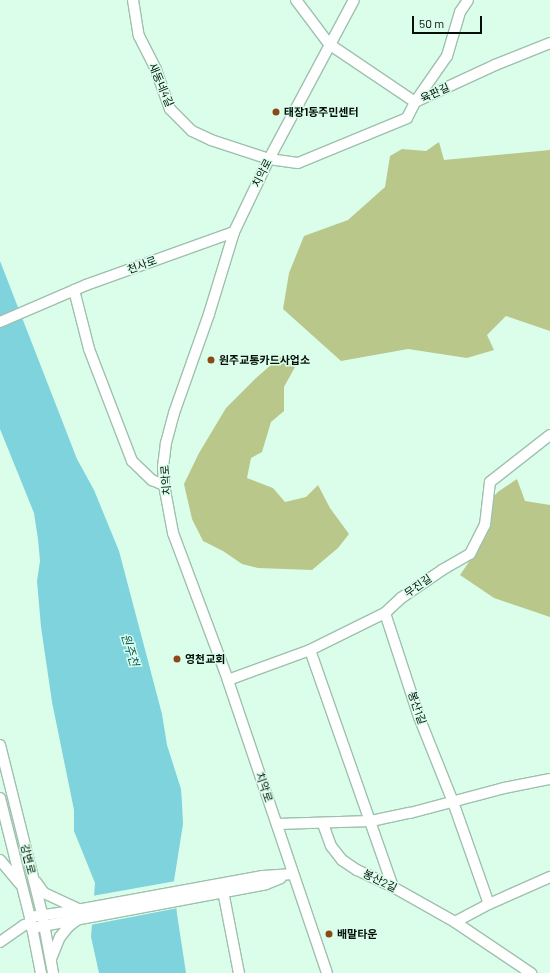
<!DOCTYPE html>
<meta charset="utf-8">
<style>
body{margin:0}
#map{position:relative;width:550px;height:973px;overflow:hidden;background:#dbfeeb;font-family:Barlow,"Noto Sans KR",sans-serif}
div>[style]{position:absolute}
.forest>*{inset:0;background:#b9c78a}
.water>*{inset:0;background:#7fd3dd}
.pier>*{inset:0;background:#dbfeeb}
.roads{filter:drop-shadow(1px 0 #9fc0ae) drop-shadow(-1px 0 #9fc0ae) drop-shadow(0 1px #9fc0ae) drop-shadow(0 -1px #9fc0ae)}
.minor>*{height:10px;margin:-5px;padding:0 5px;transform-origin:5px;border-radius:5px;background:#fff}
.dots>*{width:11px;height:11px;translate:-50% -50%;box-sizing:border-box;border:2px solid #dbfeeb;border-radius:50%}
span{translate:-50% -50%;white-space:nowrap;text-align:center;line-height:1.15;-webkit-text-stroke:3px #dbfeeb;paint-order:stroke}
.street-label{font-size:11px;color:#040f09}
.poi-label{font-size:11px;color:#040f09;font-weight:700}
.left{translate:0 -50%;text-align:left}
.water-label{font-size:12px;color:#0b565d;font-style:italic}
.scale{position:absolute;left:412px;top:16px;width:70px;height:18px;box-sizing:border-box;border:2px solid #040f09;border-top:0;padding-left:5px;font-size:12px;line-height:14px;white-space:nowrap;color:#040f09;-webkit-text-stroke:3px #dbfeeb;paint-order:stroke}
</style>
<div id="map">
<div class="forest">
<i style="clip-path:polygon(439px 142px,444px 160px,550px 150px,550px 331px,506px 316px,487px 335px,494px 350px,467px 358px,408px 349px,341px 361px,283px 309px,289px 273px,304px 236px,348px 220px,385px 187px,390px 156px,402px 149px,426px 151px)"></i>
<i style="clip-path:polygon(280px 357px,295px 367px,284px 387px,284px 411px,271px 422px,262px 452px,251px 458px,247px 478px,273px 488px,285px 502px,306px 497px,318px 485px,330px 508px,349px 534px,338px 548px,312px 570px,258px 568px,242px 564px,223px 551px,203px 541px,192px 519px,184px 484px,199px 453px,226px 408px,256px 378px)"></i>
<i style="clip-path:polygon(517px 479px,525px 501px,550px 505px,550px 617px,494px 598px,460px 575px,475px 553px,484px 526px,482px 508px,499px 491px)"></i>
</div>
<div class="water">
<i style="clip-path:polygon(0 261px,77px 459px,94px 490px,119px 551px,162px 714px,167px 745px,181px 789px,182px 803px,183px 824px,174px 881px,177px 914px,186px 973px,99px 973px,91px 937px,95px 883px,74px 831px,74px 810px,52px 702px,41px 627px,37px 581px,40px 561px,38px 539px,34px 513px,0 429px)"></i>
</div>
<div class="pier">
<i style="clip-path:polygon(176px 881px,178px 908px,90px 925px,92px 896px)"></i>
</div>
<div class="roads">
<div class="minor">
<i style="left:133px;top:0;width:36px;rotate:81deg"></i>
<i style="left:139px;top:36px;width:38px;rotate:63deg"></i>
<i style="left:156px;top:70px;width:41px;rotate:70.3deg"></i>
<i style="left:170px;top:109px;width:31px;rotate:45deg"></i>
<i style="left:192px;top:131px;width:21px;rotate:25deg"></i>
<i style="left:211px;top:140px;width:61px;rotate:18.1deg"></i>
<i style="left:269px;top:159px;width:29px;rotate:8deg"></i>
<i style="left:298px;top:163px;width:118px;rotate:-22.4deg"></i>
<i style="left:407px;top:118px;width:18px;rotate:-63deg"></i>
<i style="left:415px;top:102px;width:56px;rotate:-55.2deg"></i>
<i style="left:447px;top:56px;width:46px;rotate:-73.5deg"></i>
<i style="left:460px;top:12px;width:14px;rotate:-56deg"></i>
<i style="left:296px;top:0;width:55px;rotate:53.1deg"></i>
<i style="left:329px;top:44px;width:104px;rotate:34deg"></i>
<i style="left:415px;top:102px;width:88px;rotate:-24.8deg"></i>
<i style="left:495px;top:65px;width:59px;rotate:-21.8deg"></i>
<i style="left:74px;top:290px;width:61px;rotate:75.7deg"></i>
<i style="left:89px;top:349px;width:120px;rotate:69deg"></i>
<i style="left:132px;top:461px;width:28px;rotate:44deg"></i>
<i style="left:152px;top:480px;width:13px;rotate:23deg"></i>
<i style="left:0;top:322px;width:94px;rotate:-23.3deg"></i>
<i style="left:86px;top:285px;width:157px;rotate:-19.7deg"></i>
<i style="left:385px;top:613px;width:109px;rotate:71.9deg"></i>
<i style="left:419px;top:717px;width:92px;rotate:68.2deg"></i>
<i style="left:453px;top:802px;width:108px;rotate:70.6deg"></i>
<i style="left:310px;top:650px;width:251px;rotate:70.7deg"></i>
<i style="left:228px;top:680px;width:87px;rotate:-20.1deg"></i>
<i style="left:310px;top:650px;width:84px;rotate:-26.3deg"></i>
<i style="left:385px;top:613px;width:22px;rotate:-43deg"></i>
<i style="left:401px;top:598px;width:50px;rotate:-34.3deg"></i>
<i style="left:442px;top:570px;width:32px;rotate:-30deg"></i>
<i style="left:470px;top:554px;width:33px;rotate:-63deg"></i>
<i style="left:485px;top:525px;width:43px;rotate:-83.4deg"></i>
<i style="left:490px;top:482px;width:76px;rotate:-38.1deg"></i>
<i style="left:0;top:745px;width:174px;rotate:76deg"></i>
<i style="left:42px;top:914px;width:60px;rotate:79.4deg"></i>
<i style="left:0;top:798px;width:123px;rotate:75.9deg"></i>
<i style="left:30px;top:917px;width:57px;rotate:78.9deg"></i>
<i style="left:277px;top:824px;width:94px;rotate:-1.8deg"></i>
<i style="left:371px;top:821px;width:40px;rotate:-12deg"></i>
<i style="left:410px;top:813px;width:97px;rotate:-14.9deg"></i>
<i style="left:504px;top:788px;width:47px;rotate:-11.1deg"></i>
<i style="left:323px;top:824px;width:23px;rotate:70deg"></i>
<i style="left:331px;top:846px;width:18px;rotate:52deg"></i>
<i style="left:342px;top:860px;width:18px;rotate:34deg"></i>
<i style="left:357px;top:870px;width:40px;rotate:25deg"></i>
<i style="left:393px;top:887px;width:71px;rotate:29.4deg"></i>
<i style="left:455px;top:922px;width:92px;rotate:33.9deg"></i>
<i style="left:0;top:860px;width:31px;rotate:50deg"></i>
<i style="left:36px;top:882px;width:14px;rotate:54deg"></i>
<i style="left:44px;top:893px;width:38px;rotate:25deg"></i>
<i style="left:223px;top:891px;width:84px;rotate:79deg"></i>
<i style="left:30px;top:917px;width:36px;rotate:-8deg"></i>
<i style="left:66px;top:912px;width:200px;rotate:-10.4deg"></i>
<i style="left:263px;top:876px;width:30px;rotate:-4deg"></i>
<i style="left:455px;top:922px;width:38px;rotate:-28deg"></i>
<i style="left:489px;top:904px;width:67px;rotate:-23.9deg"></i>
<i style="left:32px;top:928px;width:238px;rotate:-10.6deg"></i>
<i style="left:266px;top:884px;width:16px;rotate:-22deg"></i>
<i style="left:0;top:942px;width:29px;rotate:-35deg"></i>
<i style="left:24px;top:925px;width:7px;rotate:-16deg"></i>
<i style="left:51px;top:959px;width:24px;rotate:-68deg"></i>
<i style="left:60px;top:937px;width:14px;rotate:-51deg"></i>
<i style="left:69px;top:926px;width:10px;rotate:-37deg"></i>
<i style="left:327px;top:973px;width:309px;rotate:-108.7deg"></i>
<i style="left:228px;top:680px;width:157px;rotate:-110.5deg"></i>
<i style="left:173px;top:533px;width:49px;rotate:-100.6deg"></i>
<i style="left:164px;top:485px;width:18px;rotate:-93deg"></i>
<i style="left:163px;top:467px;width:24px;rotate:-83deg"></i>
<i style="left:166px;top:443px;width:31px;rotate:-75deg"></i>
<i style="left:174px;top:413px;width:105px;rotate:-70.5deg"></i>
<i style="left:209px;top:314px;width:86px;rotate:-73deg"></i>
<i style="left:234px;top:232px;width:81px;rotate:-64.4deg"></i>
<i style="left:269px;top:159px;width:180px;rotate:-61.9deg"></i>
</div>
</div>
<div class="dots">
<i style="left:276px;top:112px;background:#8b4917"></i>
<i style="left:211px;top:360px;background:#8b4917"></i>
<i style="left:177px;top:659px;background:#8b4917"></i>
<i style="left:329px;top:934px;background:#8b4917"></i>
</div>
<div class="street-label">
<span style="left:161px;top:85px;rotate:67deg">새동네4길</span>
<span style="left:435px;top:93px;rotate:-25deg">육판길</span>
<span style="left:262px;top:173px;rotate:-63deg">치악로</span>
<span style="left:142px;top:265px;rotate:-20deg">천사로</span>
<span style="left:166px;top:480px;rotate:-94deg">치악로</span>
<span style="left:418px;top:586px;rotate:-35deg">무진길</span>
<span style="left:417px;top:708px;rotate:71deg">봉산1길</span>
<span style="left:264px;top:787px;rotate:71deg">치악로</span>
<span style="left:28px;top:859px;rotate:76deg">강변로</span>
<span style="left:380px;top:881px;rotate:26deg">봉산2길</span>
</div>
<div class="poi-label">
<span class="left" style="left:284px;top:112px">태장1동주민센터</span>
<span class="left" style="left:219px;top:360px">원주교통카드사업소</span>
<span class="left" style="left:185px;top:659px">영천교회</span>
<span class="left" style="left:337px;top:934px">배말타운</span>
</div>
<div class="water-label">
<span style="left:130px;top:650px;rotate:73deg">원주천</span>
</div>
<div class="scale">50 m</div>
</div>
